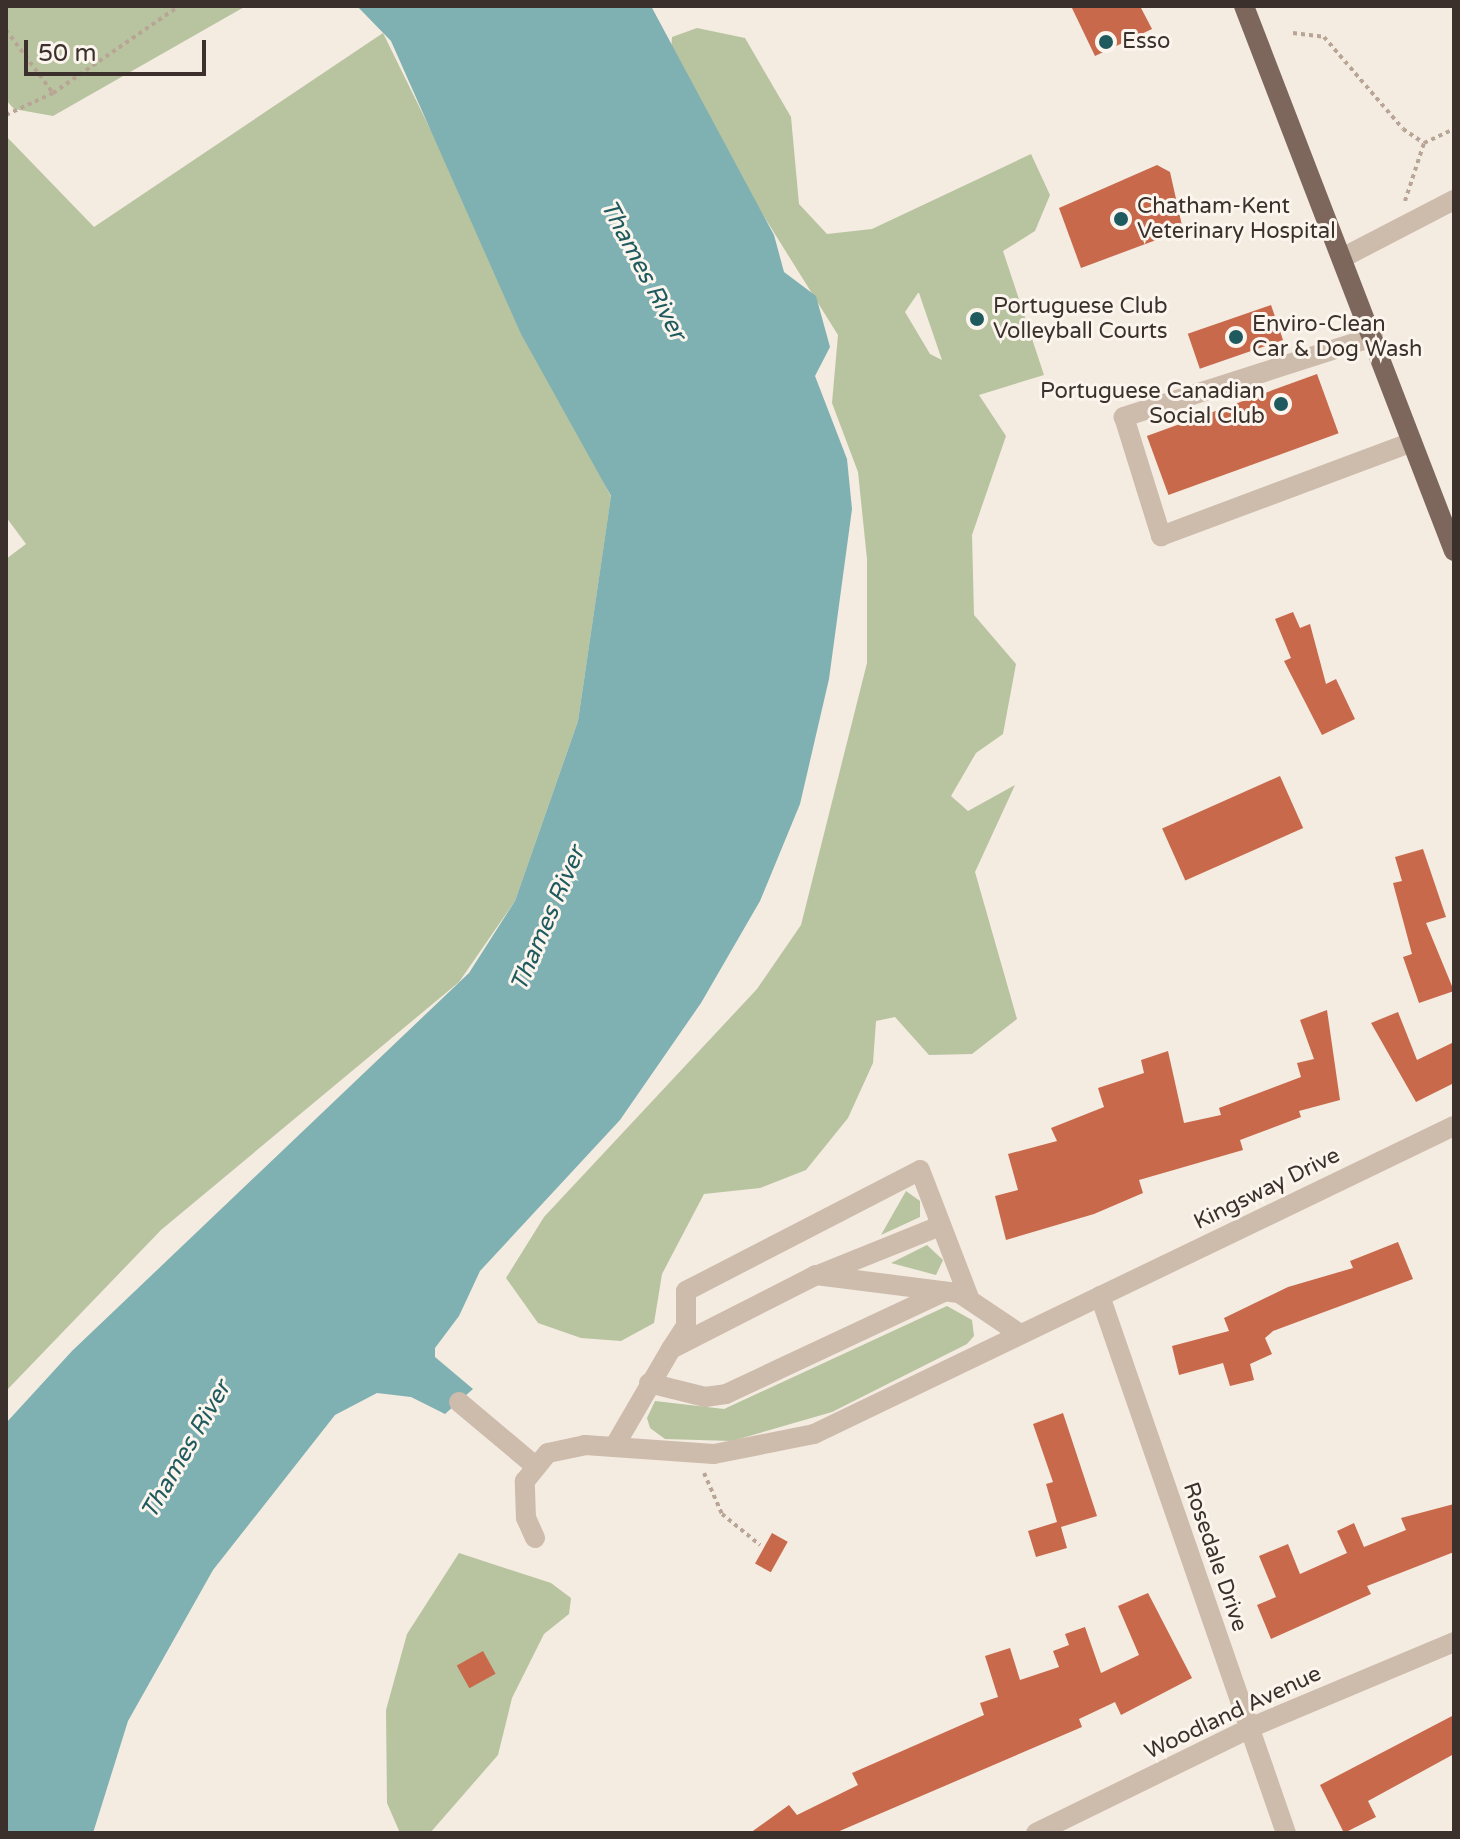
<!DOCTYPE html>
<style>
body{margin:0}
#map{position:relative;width:1460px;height:1839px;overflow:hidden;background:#f4ebe1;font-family:"Varela Round",sans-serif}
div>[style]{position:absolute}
.green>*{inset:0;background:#b8c4a0}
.water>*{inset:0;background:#7fb0b2}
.building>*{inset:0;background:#c8694b;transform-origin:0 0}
.path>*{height:4px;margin-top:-2px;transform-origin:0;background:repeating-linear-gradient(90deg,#b9a596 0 4px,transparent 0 8px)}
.minor>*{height:20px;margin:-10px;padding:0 10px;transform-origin:10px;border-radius:10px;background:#cdbbac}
.major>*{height:20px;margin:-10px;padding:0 10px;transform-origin:10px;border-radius:10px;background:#7d675c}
.dots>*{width:22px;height:22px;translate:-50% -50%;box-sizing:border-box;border:4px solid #fbf5ee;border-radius:50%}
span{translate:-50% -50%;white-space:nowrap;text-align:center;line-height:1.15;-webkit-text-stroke:6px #fbf5ee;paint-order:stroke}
.poi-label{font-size:22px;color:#3b302b}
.left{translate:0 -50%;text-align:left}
.right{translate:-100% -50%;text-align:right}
.street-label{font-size:22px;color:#3b302b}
.water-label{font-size:24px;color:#1f5a5e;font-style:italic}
.frame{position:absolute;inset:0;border:8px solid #3b302b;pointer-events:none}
.scale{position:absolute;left:24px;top:40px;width:182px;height:36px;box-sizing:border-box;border:4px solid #3b302b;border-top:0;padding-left:10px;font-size:24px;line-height:28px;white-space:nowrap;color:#3b302b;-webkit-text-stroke:6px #fbf5ee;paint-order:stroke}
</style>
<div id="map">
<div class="green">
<i style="clip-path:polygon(6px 6px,246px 6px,53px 116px,14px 109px,6px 100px)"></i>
<i style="clip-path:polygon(evenodd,697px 28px,745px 38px,791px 117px,799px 204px,827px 234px,872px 229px,1031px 154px,1050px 195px,1035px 231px,1003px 251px,1044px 375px,979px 395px,1006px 436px,972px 535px,974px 615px,1016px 664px,1003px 734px,976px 753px,951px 796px,968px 811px,1015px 785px,975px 872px,1017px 1019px,972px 1054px,929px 1055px,895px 1017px,876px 1021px,873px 1063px,848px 1118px,806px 1170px,760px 1188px,704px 1194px,662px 1274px,654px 1323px,621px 1341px,581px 1338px,538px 1323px,506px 1278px,544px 1217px,757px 989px,801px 925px,867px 663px,867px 559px,858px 472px,832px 403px,838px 335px,670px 66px,672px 37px,697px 28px,918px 293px,919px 293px,942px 360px,930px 354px,905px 312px,918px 293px)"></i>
<i style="clip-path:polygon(383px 33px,611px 497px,578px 721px,515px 901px,459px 982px,161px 1230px,6px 1391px,6px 559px,26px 544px,6px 517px,6px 136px,94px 227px)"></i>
<i style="clip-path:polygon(906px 1191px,920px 1201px,920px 1217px,881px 1235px)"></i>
<i style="clip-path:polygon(927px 1245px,943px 1260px,936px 1275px,891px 1263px)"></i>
<i style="clip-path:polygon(947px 1306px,972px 1320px,974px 1336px,967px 1344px,832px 1412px,732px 1441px,665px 1439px,650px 1428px,647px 1418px,655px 1401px,724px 1409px)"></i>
<i style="clip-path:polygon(459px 1553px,551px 1583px,571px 1598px,569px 1614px,544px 1634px,512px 1698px,498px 1755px,430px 1833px,400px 1833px,387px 1803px,386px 1710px,407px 1634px)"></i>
</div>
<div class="water">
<i style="clip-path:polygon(357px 6px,651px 6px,774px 235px,784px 272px,816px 296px,830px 347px,815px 376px,847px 459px,852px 509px,829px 679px,800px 804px,760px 901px,701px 1003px,620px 1120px,480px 1271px,459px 1316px,435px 1348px,435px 1357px,473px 1389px,445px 1414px,411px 1397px,377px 1393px,335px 1415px,213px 1570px,128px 1721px,93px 1833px,6px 1833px,6px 1423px,72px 1351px,469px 973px,515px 901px,578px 721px,611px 496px,521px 334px,391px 41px)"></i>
</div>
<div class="building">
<i style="clip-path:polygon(1071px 6px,1140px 6px,1152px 29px,1095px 56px)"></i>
<i style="clip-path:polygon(1157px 165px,1170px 172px,1183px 230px,1081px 268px,1059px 208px)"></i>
<i style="left:1271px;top:305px;width:37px;height:88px;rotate:71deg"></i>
<i style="left:1317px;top:374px;width:63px;height:181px;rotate:70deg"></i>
<i style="clip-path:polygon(1293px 612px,1300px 628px,1310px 624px,1326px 684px,1336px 679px,1355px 719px,1322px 735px,1284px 661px,1291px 658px,1275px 619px)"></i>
<i style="left:1280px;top:776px;width:57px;height:129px;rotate:66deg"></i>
<i style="clip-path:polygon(1423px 849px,1446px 917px,1426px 923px,1454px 991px,1419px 1003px,1403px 957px,1412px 954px,1393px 883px,1402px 881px,1395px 857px)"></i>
<i style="clip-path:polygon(1327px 1010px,1340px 1100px,1299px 1111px,1301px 1117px,1240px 1140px,1243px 1150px,1139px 1180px,1143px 1193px,1094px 1214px,1006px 1240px,995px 1196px,1018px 1190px,1008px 1154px,1057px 1141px,1051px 1128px,1104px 1107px,1098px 1088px,1144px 1073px,1141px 1060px,1168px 1051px,1184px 1123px,1221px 1115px,1219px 1108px,1301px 1077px,1297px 1063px,1314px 1059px,1300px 1020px)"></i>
<i style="clip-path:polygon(1398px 1012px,1417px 1060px,1454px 1042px,1454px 1083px,1416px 1102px,1371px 1023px)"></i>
<i style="clip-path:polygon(1398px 1242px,1413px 1279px,1273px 1331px,1265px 1338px,1272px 1354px,1250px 1364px,1254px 1380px,1230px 1386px,1223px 1363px,1179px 1375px,1172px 1346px,1229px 1331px,1224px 1318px,1288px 1287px,1353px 1268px,1350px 1261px)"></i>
<i style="clip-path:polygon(1063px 1413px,1097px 1516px,1061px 1527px,1067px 1548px,1036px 1557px,1028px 1531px,1057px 1522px,1046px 1484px,1053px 1482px,1033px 1424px)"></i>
<i style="clip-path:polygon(1454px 1504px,1454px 1552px,1367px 1586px,1371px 1594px,1271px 1639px,1257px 1605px,1276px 1597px,1259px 1556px,1288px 1544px,1300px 1574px,1347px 1553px,1337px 1531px,1354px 1523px,1364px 1547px,1406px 1530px,1401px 1518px)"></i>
<i style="left:772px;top:1533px;width:18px;height:35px;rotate:29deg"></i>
<i style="clip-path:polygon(1148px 1593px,1192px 1678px,1121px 1715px,1115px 1702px,1079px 1719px,1082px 1727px,835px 1833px,750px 1833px,789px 1805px,797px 1815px,858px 1785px,852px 1773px,984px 1715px,980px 1703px,998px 1697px,985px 1656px,1010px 1648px,1020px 1680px,1059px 1667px,1053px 1651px,1069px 1645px,1065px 1634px,1085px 1627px,1101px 1673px,1139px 1655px,1118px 1606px)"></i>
<i style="left:483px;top:1651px;width:26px;height:30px;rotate:61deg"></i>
<i style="clip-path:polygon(1454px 1715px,1454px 1754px,1368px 1801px,1376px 1817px,1344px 1833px,1320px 1785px)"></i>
</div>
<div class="path">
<i style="left:6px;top:30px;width:79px;rotate:53.3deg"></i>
<i style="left:53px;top:93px;width:153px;rotate:-34.6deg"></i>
<i style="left:1293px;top:33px;width:31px;rotate:7deg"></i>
<i style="left:1324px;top:37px;width:121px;rotate:49.3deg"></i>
<i style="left:1403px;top:129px;width:25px;rotate:34deg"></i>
<i style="left:1424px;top:143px;width:33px;rotate:-25deg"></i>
<i style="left:6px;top:115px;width:52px;rotate:-25.1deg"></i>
<i style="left:1405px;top:201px;width:61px;rotate:-71.9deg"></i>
<i style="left:704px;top:1473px;width:45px;rotate:66.3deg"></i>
<i style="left:722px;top:1514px;width:49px;rotate:39.2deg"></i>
</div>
<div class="minor">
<i style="left:1344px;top:257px;width:124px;rotate:-27.4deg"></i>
<i style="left:1373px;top:337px;width:262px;rotate:162.2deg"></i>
<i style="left:1124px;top:417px;width:125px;rotate:72.7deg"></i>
<i style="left:1161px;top:536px;width:268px;rotate:-20.5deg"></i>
<i style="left:818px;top:1275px;width:131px;rotate:-21.9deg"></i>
<i style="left:1100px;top:1296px;width:568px;rotate:70.9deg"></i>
<i style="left:671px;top:1349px;width:27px;rotate:-57deg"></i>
<i style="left:686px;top:1326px;width:35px;rotate:-90deg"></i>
<i style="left:686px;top:1291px;width:263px;rotate:-27.3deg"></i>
<i style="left:920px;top:1170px;width:139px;rotate:69deg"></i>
<i style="left:649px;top:1383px;width:58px;rotate:14deg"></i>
<i style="left:705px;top:1397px;width:21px;rotate:-8deg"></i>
<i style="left:726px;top:1394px;width:241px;rotate:-25.1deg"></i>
<i style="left:459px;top:1402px;width:97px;rotate:40deg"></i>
<i style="left:614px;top:1447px;width:113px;rotate:-59.8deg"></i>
<i style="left:671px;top:1349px;width:163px;rotate:-27deg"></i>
<i style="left:816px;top:1275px;width:144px;rotate:7.2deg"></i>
<i style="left:959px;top:1293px;width:73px;rotate:33.9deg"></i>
<i style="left:535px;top:1538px;width:22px;rotate:-114deg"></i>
<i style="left:526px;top:1518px;width:37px;rotate:-92deg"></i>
<i style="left:525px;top:1481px;width:36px;rotate:-51deg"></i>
<i style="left:548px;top:1453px;width:38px;rotate:-12deg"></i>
<i style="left:585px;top:1445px;width:129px;rotate:4deg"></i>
<i style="left:714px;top:1454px;width:102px;rotate:-11.3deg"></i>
<i style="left:814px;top:1434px;width:710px;rotate:-25.7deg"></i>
<i style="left:1036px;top:1833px;width:241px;rotate:-26.1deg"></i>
<i style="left:1252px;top:1727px;width:219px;rotate:-22.8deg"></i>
</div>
<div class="major">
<i style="left:1244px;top:6px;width:584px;rotate:68.93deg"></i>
</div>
<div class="dots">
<i style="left:1106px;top:42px;background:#1f5a5e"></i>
<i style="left:1121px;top:219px;background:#1f5a5e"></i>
<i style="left:977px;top:319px;background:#1f5a5e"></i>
<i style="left:1236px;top:337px;background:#1f5a5e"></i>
<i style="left:1281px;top:404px;background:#1f5a5e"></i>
</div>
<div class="poi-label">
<span class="left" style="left:1122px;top:42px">Esso</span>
<span class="left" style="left:1137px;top:219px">Chatham-Kent<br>Veterinary Hospital</span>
<span class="left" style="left:993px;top:319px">Portuguese Club<br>Volleyball Courts</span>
<span class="left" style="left:1252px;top:337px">Enviro-Clean<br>Car &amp; Dog Wash</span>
<span class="right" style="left:1265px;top:404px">Portuguese Canadian<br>Social Club</span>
</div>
<div class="street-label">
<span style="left:1267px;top:1189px;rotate:-26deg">Kingsway Drive</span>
<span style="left:1215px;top:1557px;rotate:71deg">Rosedale Drive</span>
<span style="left:1233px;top:1713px;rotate:-25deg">Woodland Avenue</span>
</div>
<div class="water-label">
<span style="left:643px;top:270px;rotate:62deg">Thames River</span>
<span style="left:548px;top:919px;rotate:-67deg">Thames River</span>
<span style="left:186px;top:1450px;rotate:-60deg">Thames River</span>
</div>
<div class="frame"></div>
<div class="scale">50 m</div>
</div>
